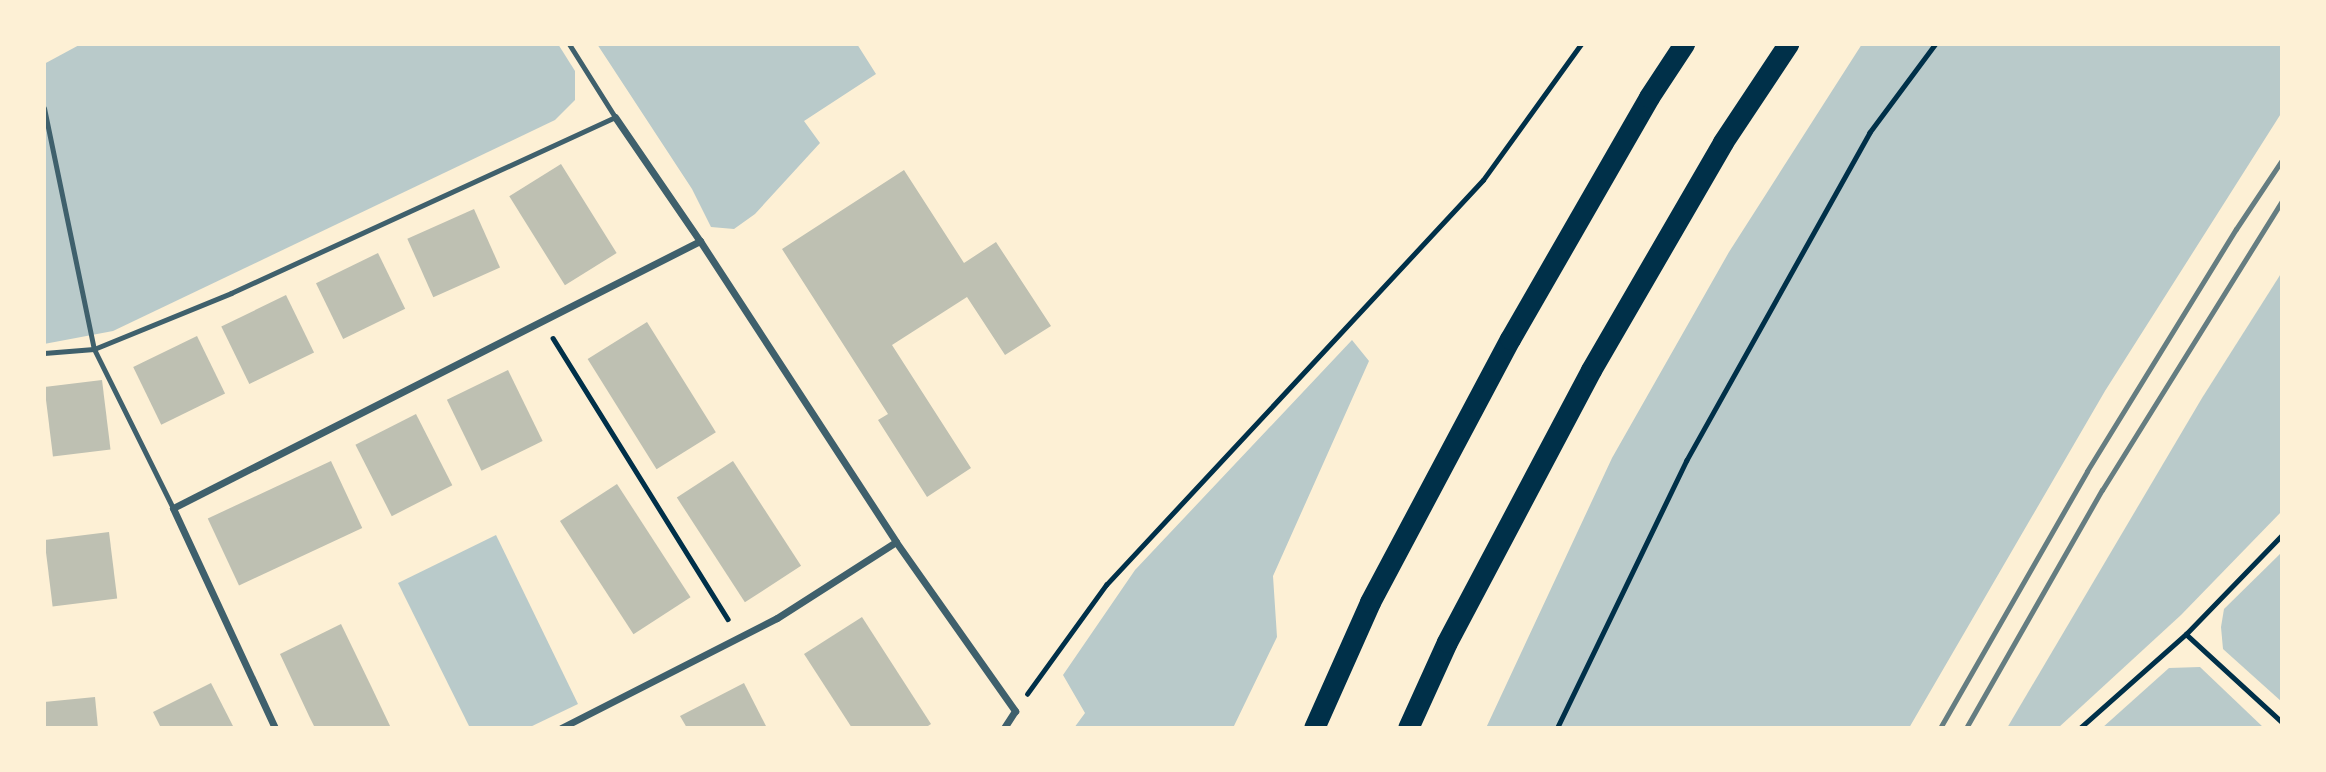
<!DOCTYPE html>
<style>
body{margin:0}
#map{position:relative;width:2326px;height:772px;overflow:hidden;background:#fdf0d5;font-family:Manrope,sans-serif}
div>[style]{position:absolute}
.green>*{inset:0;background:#b9caca}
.building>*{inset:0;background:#bec0b2;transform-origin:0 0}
.path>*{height:4.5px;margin:-2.25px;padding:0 2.25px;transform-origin:2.25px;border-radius:2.25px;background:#003049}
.service>*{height:5px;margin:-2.5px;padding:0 2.5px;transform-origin:2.5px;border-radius:2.5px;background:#3f606c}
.minor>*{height:7px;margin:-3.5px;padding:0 3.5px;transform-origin:3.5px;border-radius:3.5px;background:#3f606c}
.motorway>*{height:21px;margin:-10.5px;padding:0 10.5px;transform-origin:10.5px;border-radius:10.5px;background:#003049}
.rail>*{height:5px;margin:-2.5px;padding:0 2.5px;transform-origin:2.5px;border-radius:2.5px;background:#657d81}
span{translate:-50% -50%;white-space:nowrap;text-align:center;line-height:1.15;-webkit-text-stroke:6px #fdf0d5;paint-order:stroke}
.frame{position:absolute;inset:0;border:46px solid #fdf0d5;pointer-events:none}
</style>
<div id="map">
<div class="green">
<i style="clip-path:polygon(81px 44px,558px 44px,575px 71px,575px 100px,555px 120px,113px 331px,44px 344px,44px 64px)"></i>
<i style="clip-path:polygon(597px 44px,857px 44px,876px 74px,804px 121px,820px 143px,755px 214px,734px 229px,711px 227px,692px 189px)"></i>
<i style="clip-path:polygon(1862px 44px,2282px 44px,2282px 112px,2105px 391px,1909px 728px,1486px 728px,1612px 458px,1729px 252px)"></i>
<i style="clip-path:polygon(2282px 272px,2282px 511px,2181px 615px,2058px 728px,2007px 728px,2202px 398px)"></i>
<i style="clip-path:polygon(1352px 340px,1369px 361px,1273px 576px,1277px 637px,1233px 728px,1074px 728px,1085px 713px,1063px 675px,1135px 570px)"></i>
<i style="clip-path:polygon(496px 535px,578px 704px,528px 728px,470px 728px,398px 583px)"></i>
<i style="clip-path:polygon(2282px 552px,2282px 702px,2223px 649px,2221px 627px,2224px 609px)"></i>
<i style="clip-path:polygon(2200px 667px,2264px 728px,2102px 728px,2169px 668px)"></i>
</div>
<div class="building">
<i style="left:561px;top:164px;width:105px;height:61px;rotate:58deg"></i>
<i style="clip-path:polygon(904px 170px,964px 263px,996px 242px,1051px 326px,1005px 355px,967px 297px,892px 345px,971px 468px,927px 497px,878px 420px,888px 414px,782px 249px)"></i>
<i style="left:474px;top:209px;width:64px;height:73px;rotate:66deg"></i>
<i style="left:378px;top:253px;width:62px;height:69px;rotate:64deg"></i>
<i style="left:286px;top:295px;width:64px;height:72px;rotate:64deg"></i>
<i style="left:647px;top:322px;width:130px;height:70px;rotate:58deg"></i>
<i style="left:197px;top:336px;width:64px;height:71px;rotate:64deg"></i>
<i style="left:508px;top:370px;width:79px;height:68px;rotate:64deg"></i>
<i style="left:102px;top:380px;width:70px;height:58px;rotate:83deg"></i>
<i style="left:416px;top:414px;width:80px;height:68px;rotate:63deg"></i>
<i style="left:331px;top:461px;width:74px;height:136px;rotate:65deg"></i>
<i style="left:733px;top:461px;width:125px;height:67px;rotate:57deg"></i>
<i style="left:617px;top:484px;width:135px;height:68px;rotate:57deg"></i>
<i style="left:109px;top:532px;width:67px;height:65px;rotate:83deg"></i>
<i style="clip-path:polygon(862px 617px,931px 724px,925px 728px,852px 728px,804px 654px)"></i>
<i style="clip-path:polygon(341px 624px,371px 686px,391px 728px,315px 728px,309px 716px,280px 654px)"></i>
<i style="clip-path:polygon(211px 683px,234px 728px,161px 728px,153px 712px)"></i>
<i style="clip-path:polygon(744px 683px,767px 728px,687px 728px,680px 716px)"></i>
<i style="clip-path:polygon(95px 697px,98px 728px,44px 728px,44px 702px)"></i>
</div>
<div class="path">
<i style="left:553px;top:338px;width:331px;rotate:58.1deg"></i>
<i style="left:2186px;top:634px;width:130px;rotate:42.5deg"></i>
<i style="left:1027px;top:694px;width:135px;rotate:-54.1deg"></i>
<i style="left:1106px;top:585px;width:553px;rotate:-47.05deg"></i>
<i style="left:1483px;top:180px;width:168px;rotate:-54.2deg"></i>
<i style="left:1557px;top:728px;width:297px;rotate:-64.2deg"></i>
<i style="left:1686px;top:461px;width:376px;rotate:-60.8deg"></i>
<i style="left:1869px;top:133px;width:111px;rotate:-53.4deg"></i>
<i style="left:2080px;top:728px;width:142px;rotate:-41.6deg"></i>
<i style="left:2186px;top:634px;width:138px;rotate:-45.9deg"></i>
</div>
<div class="service">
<i style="left:44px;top:108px;width:246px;rotate:78.3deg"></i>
<i style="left:94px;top:349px;width:178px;rotate:63.6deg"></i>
<i style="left:44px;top:353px;width:50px;rotate:-4.6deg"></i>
<i style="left:94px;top:349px;width:148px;rotate:-22.2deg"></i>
<i style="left:231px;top:293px;width:422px;rotate:-24.6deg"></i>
<i style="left:615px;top:117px;width:86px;rotate:-122.2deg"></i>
</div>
<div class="minor">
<i style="left:615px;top:117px;width:150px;rotate:55.6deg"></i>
<i style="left:700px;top:241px;width:359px;rotate:56.9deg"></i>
<i style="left:896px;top:542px;width:207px;rotate:54.8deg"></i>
<i style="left:1015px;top:711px;width:20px;rotate:123deg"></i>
<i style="left:275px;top:728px;width:242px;rotate:-114.9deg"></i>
<i style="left:173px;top:508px;width:591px;rotate:-26.87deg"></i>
<i style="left:561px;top:728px;width:242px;rotate:-27deg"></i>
<i style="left:777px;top:618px;width:141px;rotate:-32.6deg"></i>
</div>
<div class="motorway">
<i style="left:1314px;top:728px;width:138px;rotate:-66deg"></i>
<i style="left:1370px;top:602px;width:298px;rotate:-62deg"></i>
<i style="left:1510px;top:339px;width:279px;rotate:-60.1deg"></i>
<i style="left:1649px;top:97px;width:64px;rotate:-56.6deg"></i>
<i style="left:1408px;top:728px;width:94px;rotate:-65.6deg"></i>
<i style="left:1447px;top:642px;width:308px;rotate:-62.1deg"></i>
<i style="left:1591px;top:370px;width:263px;rotate:-59.9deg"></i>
<i style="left:1723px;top:142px;width:118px;rotate:-56.4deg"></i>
</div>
<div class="rail">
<i style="left:1940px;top:728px;width:296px;rotate:-60.2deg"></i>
<i style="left:2087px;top:471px;width:284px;rotate:-58.4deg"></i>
<i style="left:2236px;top:229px;width:83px;rotate:-56.3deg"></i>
<i style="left:1966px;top:728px;width:274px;rotate:-60.3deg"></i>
<i style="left:2102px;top:490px;width:340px;rotate:-58.1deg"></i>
</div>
<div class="frame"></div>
</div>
